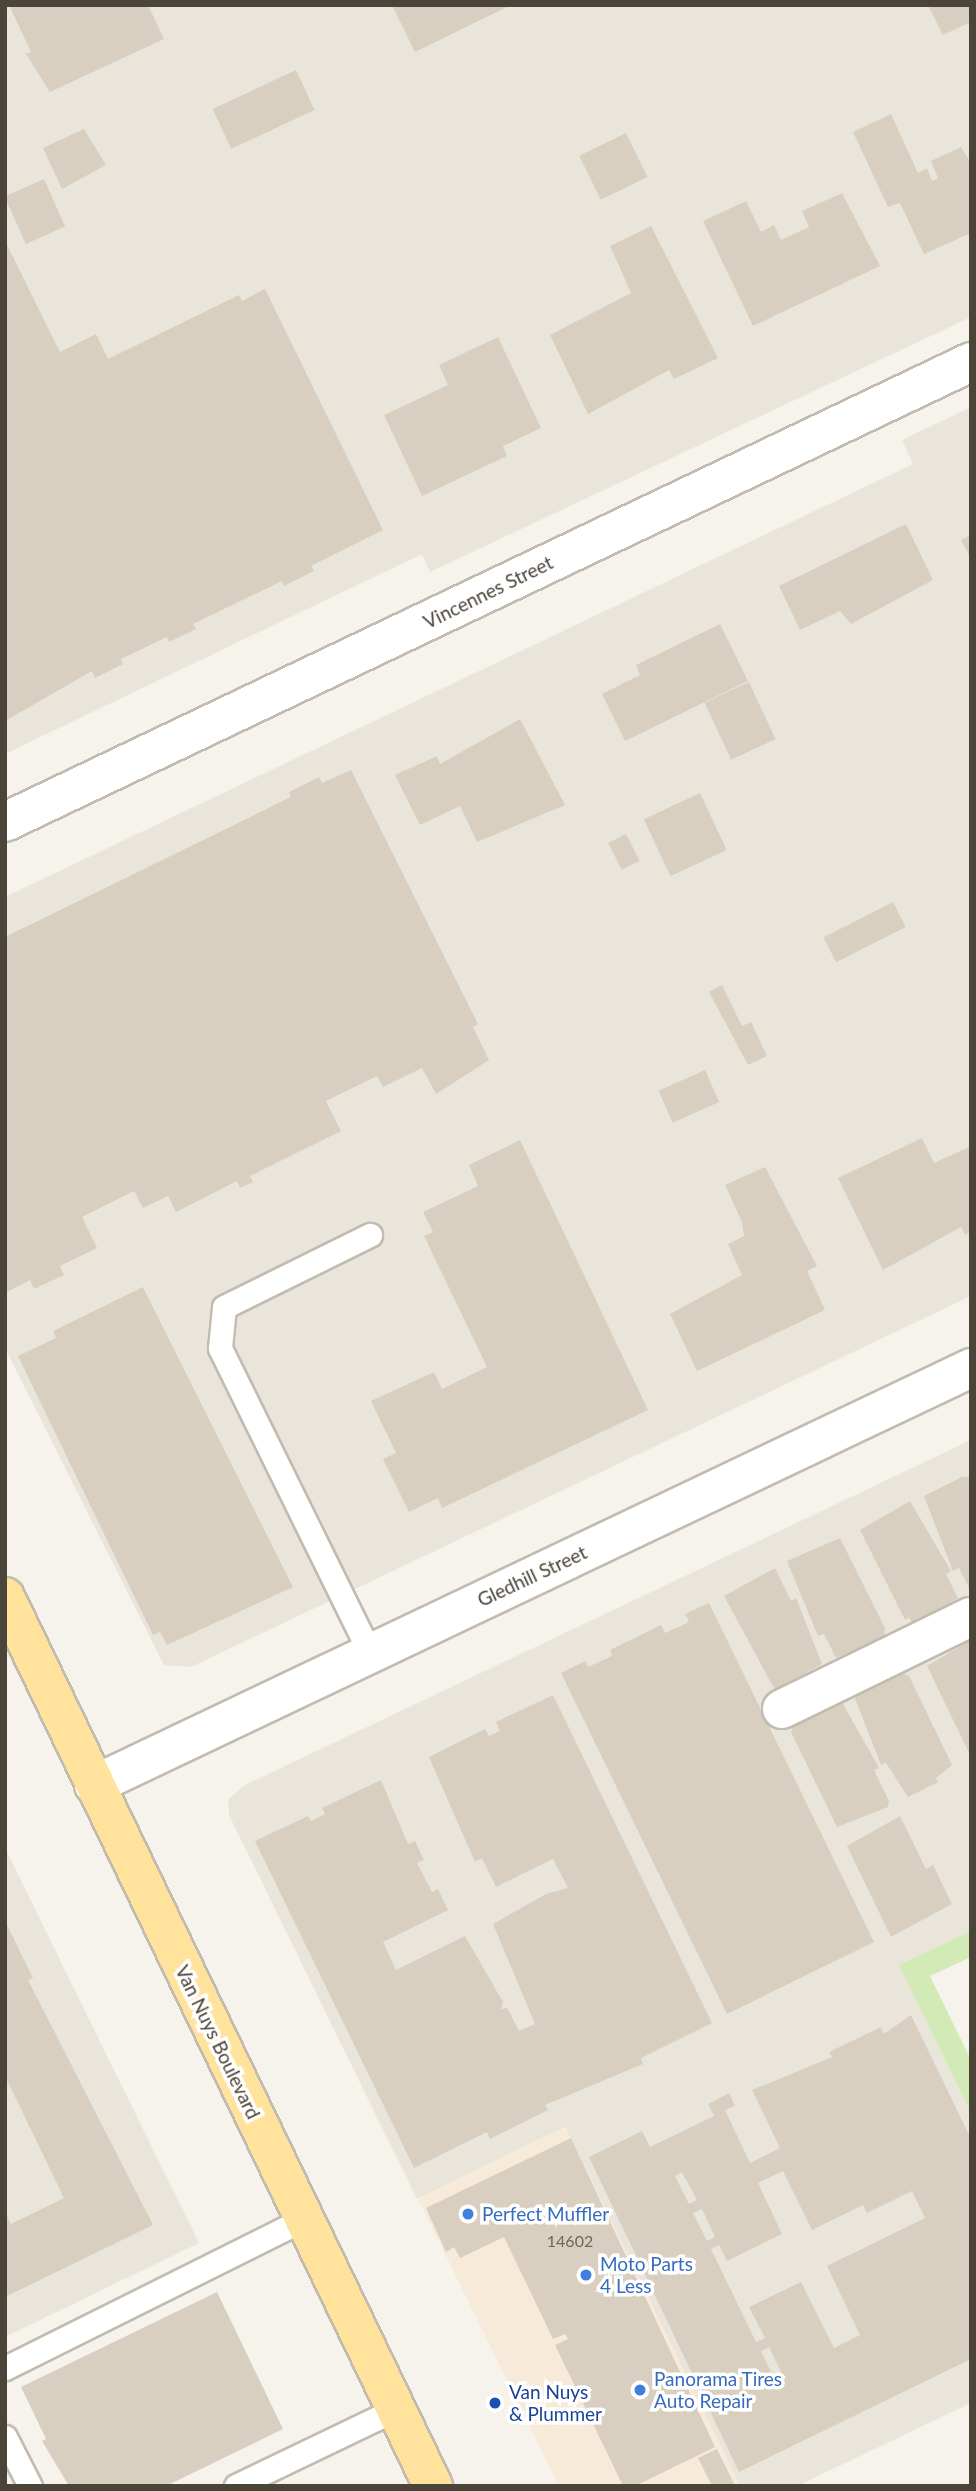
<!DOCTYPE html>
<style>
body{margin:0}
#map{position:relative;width:976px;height:2491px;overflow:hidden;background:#f6f3ec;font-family:Lato,sans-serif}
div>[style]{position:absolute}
.residential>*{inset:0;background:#eae5da}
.commercial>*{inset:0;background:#f7ead8}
.green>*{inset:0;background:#d2eab5}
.building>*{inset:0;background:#d8cfc1;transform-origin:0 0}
.roads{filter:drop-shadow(2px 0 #c2bbae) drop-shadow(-2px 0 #c2bbae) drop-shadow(0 2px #c2bbae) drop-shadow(0 -2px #c2bbae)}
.service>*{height:23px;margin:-11.5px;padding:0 11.5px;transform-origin:11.5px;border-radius:11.5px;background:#fff}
.minor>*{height:38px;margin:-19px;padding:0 19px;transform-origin:19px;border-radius:19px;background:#fff}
.primary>*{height:38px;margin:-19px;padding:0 19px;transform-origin:19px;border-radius:19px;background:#ffe39c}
.dots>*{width:19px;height:19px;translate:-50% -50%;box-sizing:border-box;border:4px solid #fff;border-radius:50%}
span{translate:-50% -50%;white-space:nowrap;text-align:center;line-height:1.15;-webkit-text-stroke:7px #fff;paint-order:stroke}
.number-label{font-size:16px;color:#6e675b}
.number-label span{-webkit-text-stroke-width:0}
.street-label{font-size:19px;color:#4b4439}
.shop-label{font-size:19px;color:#366cbe}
.left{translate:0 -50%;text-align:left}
.transit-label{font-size:19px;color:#164399}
.frame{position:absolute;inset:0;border:7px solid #4b4439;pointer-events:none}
</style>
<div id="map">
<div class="residential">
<i style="clip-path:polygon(5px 5px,971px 5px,971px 317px,430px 572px,422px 554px,5px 754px)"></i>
<i style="clip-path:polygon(971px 407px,971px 1296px,191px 1667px,164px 1665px,5px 1348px,5px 897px,913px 464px,902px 440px)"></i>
<i style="clip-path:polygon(971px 1440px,971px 1931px,900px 1966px,971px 2113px,971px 2403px,797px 2486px,740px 2486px,565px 2127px,417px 2199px,229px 1815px,228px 1800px,243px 1786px)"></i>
<i style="clip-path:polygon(5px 1848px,199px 2243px,5px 2337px)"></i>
</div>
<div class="commercial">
<i style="clip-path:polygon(564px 2127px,571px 2138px,740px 2486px,559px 2486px,418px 2199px)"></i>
</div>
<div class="green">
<i style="clip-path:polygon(971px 1931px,971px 1957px,930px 1976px,971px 2060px,971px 2113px,899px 1965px)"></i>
</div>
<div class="building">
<i style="clip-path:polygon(9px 5px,148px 5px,164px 39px,50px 92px,26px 54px,31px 52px)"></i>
<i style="clip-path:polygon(392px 5px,511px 5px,415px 52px)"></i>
<i style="clip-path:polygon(928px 5px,971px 5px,971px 22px,943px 35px)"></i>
<i style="left:296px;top:70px;width:44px;height:92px;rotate:65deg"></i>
<i style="clip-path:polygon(891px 114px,918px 173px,927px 168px,932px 181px,938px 178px,931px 161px,961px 147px,971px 163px,971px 233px,924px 254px,900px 203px,888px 207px,853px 132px)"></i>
<i style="clip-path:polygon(84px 129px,106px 165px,62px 189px,43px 148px)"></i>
<i style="left:626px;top:133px;width:49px;height:52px;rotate:64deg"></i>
<i style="left:44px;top:179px;width:52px;height:43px;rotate:66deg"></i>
<i style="clip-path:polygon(842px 193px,880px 266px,753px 326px,703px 221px,746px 201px,761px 232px,774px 225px,781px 240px,809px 227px,802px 211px)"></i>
<i style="clip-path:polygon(651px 226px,718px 358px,674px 379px,669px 370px,588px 414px,550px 335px,631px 293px,610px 246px)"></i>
<i style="clip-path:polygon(5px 241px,60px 352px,96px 334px,108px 359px,239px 295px,242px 301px,265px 289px,383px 530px,311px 566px,314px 571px,284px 586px,282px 581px,193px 624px,196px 629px,169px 642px,167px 637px,121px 659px,123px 664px,95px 678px,92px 671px,5px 721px)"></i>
<i style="clip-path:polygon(498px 337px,541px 428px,503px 446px,507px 456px,422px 496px,384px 415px,448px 385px,439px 365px)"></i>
<i style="clip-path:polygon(906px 524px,933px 580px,851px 624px,840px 611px,800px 630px,779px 586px)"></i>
<i style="clip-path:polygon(971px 535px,971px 559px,961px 540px)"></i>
<i style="clip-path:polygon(720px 624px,748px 681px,625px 741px,602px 694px,640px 675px,636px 665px)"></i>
<i style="left:749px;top:682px;width:63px;height:49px;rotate:65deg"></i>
<i style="clip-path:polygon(520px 719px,565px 805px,477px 842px,460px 806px,420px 825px,395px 775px,437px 756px,440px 764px)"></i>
<i style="clip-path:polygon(351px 770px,478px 1024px,473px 1027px,489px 1060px,436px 1094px,422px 1068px,383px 1087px,377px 1076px,326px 1101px,341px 1131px,250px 1176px,253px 1182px,240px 1188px,237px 1181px,176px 1212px,168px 1196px,143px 1208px,134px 1191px,82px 1217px,97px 1248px,60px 1266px,64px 1275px,34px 1289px,30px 1280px,5px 1293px,5px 937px,291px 797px,289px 792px,319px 777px,322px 783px)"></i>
<i style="left:700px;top:793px;width:63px;height:62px;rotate:65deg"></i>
<i style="left:626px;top:834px;width:30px;height:20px;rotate:63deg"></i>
<i style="left:893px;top:902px;width:28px;height:78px;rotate:63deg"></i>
<i style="clip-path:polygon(722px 985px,742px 1026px,751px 1022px,767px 1056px,748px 1065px,709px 992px)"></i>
<i style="left:705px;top:1070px;width:35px;height:51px;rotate:66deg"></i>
<i style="clip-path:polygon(922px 1138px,934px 1163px,971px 1146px,971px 1232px,965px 1235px,961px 1227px,883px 1270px,838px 1178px)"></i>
<i style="clip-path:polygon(520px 1140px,648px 1410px,442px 1508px,438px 1498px,409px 1512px,383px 1459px,396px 1453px,371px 1401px,434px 1372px,442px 1389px,487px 1367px,424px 1236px,433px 1232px,423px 1212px,478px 1186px,469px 1165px)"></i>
<i style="clip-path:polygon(765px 1167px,817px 1266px,807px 1271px,825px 1310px,697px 1371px,670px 1314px,742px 1275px,728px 1244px,744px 1236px,742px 1222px,725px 1185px)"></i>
<i style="clip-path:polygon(143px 1287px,293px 1587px,167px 1645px,160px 1632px,153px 1635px,18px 1356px,56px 1338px,53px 1331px)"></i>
<i style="clip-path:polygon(962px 1477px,971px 1477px,971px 1592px,959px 1568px,953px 1571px,924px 1496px)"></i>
<i style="clip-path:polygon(910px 1501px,951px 1571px,946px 1574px,958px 1598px,912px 1624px,909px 1617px,905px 1620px,860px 1530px)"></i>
<i style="clip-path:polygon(840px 1538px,885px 1628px,884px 1637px,836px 1658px,824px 1634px,818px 1636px,787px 1561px)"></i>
<i style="clip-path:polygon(775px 1568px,791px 1601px,796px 1598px,822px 1664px,775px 1690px,724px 1596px)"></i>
<i style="clip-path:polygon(709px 1603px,874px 1942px,727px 2014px,561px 1673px,585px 1661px,588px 1667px,612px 1656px,610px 1650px,661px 1625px,665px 1633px,689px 1622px,685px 1614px)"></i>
<i style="clip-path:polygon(971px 1640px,971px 1757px,927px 1666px)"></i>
<i style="clip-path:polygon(902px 1673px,909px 1676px,952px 1765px,936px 1778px,938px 1782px,908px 1797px,886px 1763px,881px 1765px,854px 1696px)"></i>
<i style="clip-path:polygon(553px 1695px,712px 2023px,641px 2058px,643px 2064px,545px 2105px,548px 2110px,490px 2139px,487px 2132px,414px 2168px,255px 1841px,308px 1816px,311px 1821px,325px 1814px,322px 1808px,381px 1780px,408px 1844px,415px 1841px,424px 1860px,417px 1863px,432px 1892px,438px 1889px,448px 1910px,383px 1942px,396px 1970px,465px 1936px,503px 2002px,501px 2010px,507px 2007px,519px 2031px,535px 2024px,493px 1924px,546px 1894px,568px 1888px,553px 1859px,496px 1887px,482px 1858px,475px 1862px,429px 1757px,485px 1729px,489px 1736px,500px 1731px,496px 1722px)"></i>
<i style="clip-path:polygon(842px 1702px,879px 1768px,874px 1770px,889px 1801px,888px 1807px,837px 1827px,791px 1732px,793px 1726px)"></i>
<i style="clip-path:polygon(900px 1816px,926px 1869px,933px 1865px,952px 1904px,891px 1937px,847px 1846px)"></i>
<i style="clip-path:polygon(5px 1921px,33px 1978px,28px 1980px,153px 2225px,5px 2297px,5px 2212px,11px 2224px,64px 2198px,5px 2076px)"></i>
<i style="clip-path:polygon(evenodd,911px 2015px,971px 2139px,971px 2359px,739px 2472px,589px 2157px,642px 2131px,650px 2147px,714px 2116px,708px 2104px,729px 2093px,735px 2106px,725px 2110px,750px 2163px,780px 2148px,752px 2090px,832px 2057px,829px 2052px,881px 2027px,884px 2034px,911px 2015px,783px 2171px,812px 2230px,863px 2205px,867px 2213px,912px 2191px,925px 2218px,827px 2266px,860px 2335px,834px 2348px,801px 2282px,749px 2307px,765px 2338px,756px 2342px,711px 2249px,719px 2245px,727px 2261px,782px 2234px,758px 2183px,783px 2171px,911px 2015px,682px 2172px,697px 2200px,689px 2204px,675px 2176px,682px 2172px,911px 2015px,702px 2209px,715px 2237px,707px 2241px,693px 2213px,702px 2209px,911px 2015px,769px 2347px,782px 2374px,774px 2378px,761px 2351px,769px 2347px)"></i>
<i style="clip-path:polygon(571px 2138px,715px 2447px,635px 2486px,623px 2486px,555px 2345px,568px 2339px,565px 2334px,553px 2339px,504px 2237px,460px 2258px,454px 2247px,446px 2252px,426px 2208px)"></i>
<i style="clip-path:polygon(217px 2292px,283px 2429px,166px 2486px,69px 2486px,42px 2441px,46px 2439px,21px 2387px)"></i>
<i style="clip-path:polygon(717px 2449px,734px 2484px,731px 2486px,712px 2486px,698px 2458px)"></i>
</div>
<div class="roads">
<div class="service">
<i style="left:370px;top:1653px;width:340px;rotate:-116.2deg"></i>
<i style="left:220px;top:1348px;width:41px;rotate:-84.4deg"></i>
<i style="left:224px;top:1307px;width:163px;rotate:-26.3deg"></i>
<i style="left:5px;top:2368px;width:334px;rotate:-26.5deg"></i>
<i style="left:5px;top:2437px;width:55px;rotate:63deg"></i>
<i style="left:236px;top:2486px;width:178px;rotate:-25.7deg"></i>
</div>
<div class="minor">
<i style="left:5px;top:822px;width:1070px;rotate:-25.46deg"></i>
<i style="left:782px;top:1709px;width:210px;rotate:-26deg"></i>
<i style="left:94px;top:1785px;width:971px;rotate:-25.43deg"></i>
</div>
<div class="primary">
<i style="left:5px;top:1597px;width:987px;rotate:64.29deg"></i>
</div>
</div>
<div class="dots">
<i style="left:468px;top:2214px;background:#3f7fe0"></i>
<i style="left:586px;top:2275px;background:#3f7fe0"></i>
<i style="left:640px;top:2390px;background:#3f7fe0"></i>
<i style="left:495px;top:2403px;background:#1a4fb4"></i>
</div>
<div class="number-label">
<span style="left:570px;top:2241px">14602</span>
</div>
<div class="street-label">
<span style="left:488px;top:592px;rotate:-26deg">Vincennes Street</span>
<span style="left:532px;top:1576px;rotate:-25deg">Gledhill Street</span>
<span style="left:218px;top:2042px;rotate:64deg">Van Nuys Boulevard</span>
</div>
<div class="shop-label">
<span class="left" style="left:482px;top:2214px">Perfect Muffler</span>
<span class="left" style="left:600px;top:2275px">Moto Parts<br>4 Less</span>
<span class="left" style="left:654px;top:2390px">Panorama Tires<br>Auto Repair</span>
</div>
<div class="transit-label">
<span class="left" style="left:509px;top:2403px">Van Nuys<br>&amp; Plummer</span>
</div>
<div class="frame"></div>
</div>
